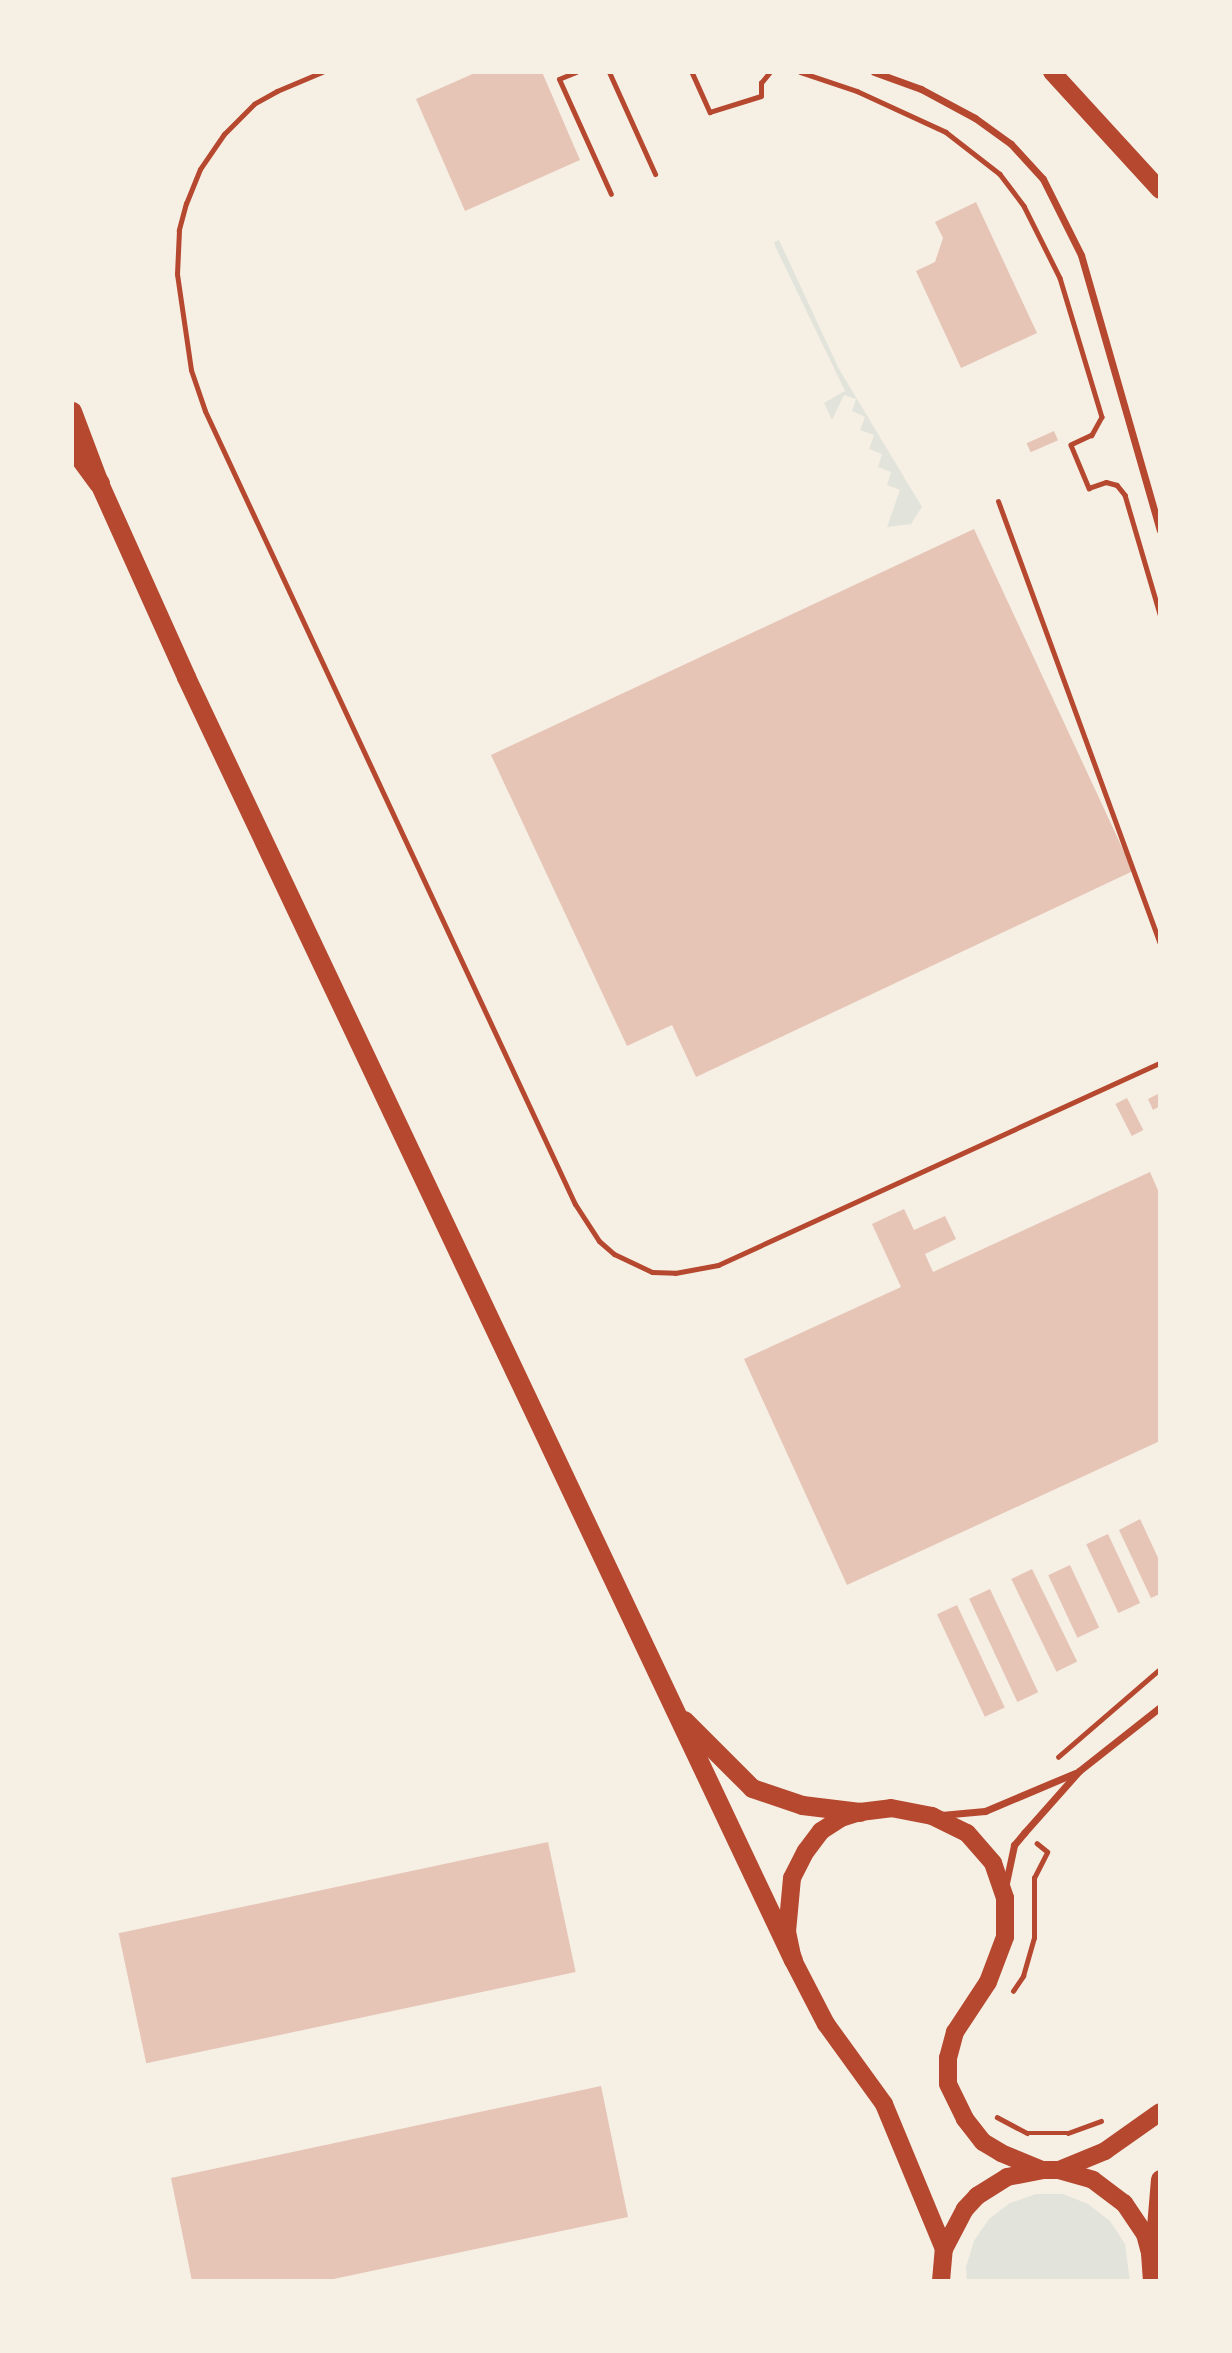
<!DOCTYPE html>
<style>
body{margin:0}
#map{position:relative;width:1232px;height:2353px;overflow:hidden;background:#f6efe4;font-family:Poppins,sans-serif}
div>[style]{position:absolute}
.green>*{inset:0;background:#e2e4dc}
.building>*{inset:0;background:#e6c5b7;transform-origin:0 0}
.path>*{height:4.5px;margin:-2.25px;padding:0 2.25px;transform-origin:2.25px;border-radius:2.25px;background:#b5482f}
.service>*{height:5px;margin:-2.5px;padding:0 2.5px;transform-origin:2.5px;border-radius:2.5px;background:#b5482f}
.minor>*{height:7px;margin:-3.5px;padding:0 3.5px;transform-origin:3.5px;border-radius:3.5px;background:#b5482f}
.primary>*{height:18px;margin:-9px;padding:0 9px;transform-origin:9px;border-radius:9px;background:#b5482f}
.trunk>*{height:19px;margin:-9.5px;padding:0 9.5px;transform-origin:9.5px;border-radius:9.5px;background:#b5482f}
.motorway>*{height:21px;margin:-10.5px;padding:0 10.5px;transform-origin:10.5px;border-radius:10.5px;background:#b5482f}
span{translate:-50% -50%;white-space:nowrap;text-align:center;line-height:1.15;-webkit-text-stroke:6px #f6efe4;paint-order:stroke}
.frame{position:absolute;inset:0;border:74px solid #f6efe4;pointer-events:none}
</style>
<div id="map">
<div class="green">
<i style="clip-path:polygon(779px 240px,839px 369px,922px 507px,911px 524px,887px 527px,900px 490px,887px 485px,891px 472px,878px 467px,882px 454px,869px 449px,874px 435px,860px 430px,865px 417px,852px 411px,856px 399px,844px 395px,832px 420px,824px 403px,845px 391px,776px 248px,774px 242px)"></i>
<i style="clip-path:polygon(1036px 2194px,1063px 2194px,1088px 2204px,1110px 2221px,1125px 2244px,1130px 2281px,967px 2281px,966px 2267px,974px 2241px,989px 2219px,1010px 2203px)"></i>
</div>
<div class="building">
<i style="clip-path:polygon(477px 72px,542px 72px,580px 160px,465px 211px,416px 99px)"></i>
<i style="clip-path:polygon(976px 202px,1037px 333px,961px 368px,916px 271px,935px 262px,943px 238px,935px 222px)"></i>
<i style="left:1054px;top:431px;width:10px;height:30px;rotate:66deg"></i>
<i style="clip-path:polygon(974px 529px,1133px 871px,696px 1077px,672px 1025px,627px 1046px,491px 755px)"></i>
<i style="clip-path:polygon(1160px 1093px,1160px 1106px,1153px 1110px,1148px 1099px)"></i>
<i style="left:1127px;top:1098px;width:36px;height:13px;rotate:63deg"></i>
<i style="clip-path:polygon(1150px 1172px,1160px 1195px,1160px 1441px,847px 1585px,744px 1359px,901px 1287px,872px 1224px,904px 1209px,914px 1230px,945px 1216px,956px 1239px,925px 1254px,933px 1272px)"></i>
<i style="clip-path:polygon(1140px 1519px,1160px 1562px,1160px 1594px,1151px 1598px,1119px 1530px)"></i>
<i style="left:1108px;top:1534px;width:76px;height:24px;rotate:65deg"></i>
<i style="left:1070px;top:1565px;width:69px;height:24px;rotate:65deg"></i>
<i style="left:1032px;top:1569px;width:103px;height:23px;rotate:64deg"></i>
<i style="left:990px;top:1589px;width:114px;height:23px;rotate:65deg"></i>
<i style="left:957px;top:1605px;width:113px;height:22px;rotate:65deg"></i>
<i style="left:548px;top:1842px;width:133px;height:439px;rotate:78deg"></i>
<i style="clip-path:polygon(601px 2086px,628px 2217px,324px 2281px,192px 2281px,171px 2178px)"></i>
</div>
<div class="path">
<i style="left:692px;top:72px;width:44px;rotate:65.8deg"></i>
<i style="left:710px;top:112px;width:53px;rotate:-17.4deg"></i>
<i style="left:761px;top:96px;width:13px;rotate:-90deg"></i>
<i style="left:761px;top:83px;width:14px;rotate:-51deg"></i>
<i style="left:800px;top:72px;width:60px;rotate:18.4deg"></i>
<i style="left:857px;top:91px;width:98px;rotate:24.7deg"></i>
<i style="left:946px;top:132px;width:68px;rotate:37.9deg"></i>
<i style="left:1000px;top:174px;width:40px;rotate:53deg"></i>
<i style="left:1024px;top:206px;width:80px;rotate:63.4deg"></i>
<i style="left:1060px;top:278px;width:145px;rotate:73.2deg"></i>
<i style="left:1102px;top:417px;width:21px;rotate:119deg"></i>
<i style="left:1092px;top:435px;width:23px;rotate:155deg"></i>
<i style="left:1071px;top:445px;width:47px;rotate:67.3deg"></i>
<i style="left:1089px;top:488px;width:18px;rotate:-19deg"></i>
<i style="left:1106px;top:482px;width:11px;rotate:15deg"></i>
<i style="left:1117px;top:485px;width:13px;rotate:51deg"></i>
<i style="left:1125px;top:495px;width:124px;rotate:73.6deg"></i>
<i style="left:1058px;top:1757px;width:135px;rotate:-40.8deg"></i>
<i style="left:1013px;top:1991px;width:18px;rotate:-56deg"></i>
<i style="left:1023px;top:1976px;width:40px;rotate:-74deg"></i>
<i style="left:1034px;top:1938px;width:60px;rotate:-90deg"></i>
<i style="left:1034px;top:1878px;width:29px;rotate:-63deg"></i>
<i style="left:1047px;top:1852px;width:13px;rotate:-141deg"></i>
<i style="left:997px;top:2117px;width:34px;rotate:28deg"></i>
<i style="left:1027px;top:2133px;width:41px"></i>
<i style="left:1068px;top:2133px;width:35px;rotate:-20deg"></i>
</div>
<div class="service">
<i style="left:322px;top:72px;width:49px;rotate:157.1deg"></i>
<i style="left:277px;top:91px;width:26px;rotate:151deg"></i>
<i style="left:254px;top:104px;width:42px;rotate:135deg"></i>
<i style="left:224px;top:134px;width:42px;rotate:124.4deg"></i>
<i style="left:200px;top:169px;width:37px;rotate:112deg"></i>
<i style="left:186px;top:203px;width:28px;rotate:105deg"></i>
<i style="left:179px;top:230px;width:44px;rotate:92.6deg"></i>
<i style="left:177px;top:274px;width:97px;rotate:81.7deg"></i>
<i style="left:191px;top:370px;width:43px;rotate:71.1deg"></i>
<i style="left:205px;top:411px;width:875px;rotate:64.99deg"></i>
<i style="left:575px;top:1204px;width:44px;rotate:57deg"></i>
<i style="left:599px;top:1241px;width:20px;rotate:41deg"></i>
<i style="left:614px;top:1254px;width:42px;rotate:25.3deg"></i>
<i style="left:652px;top:1272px;width:23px;rotate:2deg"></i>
<i style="left:675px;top:1273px;width:44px;rotate:-10.5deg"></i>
<i style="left:718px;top:1265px;width:486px;rotate:-24.6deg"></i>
<i style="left:576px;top:72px;width:18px;rotate:158deg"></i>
<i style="left:559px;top:79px;width:126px;rotate:65.7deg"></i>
<i style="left:609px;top:72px;width:112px;rotate:65.7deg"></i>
<i style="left:998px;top:501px;width:471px;rotate:69.9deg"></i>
</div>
<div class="minor">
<i style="left:874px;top:72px;width:50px;rotate:19.9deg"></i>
<i style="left:921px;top:89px;width:61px;rotate:28.2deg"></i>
<i style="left:975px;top:118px;width:44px;rotate:35.8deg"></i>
<i style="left:1011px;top:144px;width:47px;rotate:47.6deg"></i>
<i style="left:1043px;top:179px;width:85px;rotate:63.4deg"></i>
<i style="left:1081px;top:255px;width:286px;rotate:74deg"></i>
<i style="left:941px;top:1815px;width:44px;rotate:-5.2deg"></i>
<i style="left:985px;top:1811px;width:98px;rotate:-22.9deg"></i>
<i style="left:1006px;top:1883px;width:39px;rotate:-78deg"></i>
<i style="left:1014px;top:1845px;width:16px;rotate:-50deg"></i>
<i style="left:1024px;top:1833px;width:83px;rotate:-48.4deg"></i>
<i style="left:1079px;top:1771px;width:103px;rotate:-38.3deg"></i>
</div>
<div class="primary">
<i style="left:1052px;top:72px;width:160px;rotate:47.5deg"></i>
<i style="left:1059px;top:2170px;width:50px;rotate:-22.4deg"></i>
<i style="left:1105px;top:2151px;width:67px;rotate:-35.3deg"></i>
<i style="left:944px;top:2249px;width:157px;rotate:-112.5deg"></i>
<i style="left:884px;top:2104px;width:99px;rotate:-125.9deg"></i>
<i style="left:826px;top:2024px;width:72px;rotate:-117.3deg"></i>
<i style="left:793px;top:1960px;width:29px;rotate:-102deg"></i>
<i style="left:787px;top:1932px;width:54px;rotate:-84.7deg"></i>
<i style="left:792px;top:1878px;width:30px;rotate:-63deg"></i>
<i style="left:806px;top:1851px;width:25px;rotate:-53deg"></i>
<i style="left:821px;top:1831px;width:24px;rotate:-33deg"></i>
<i style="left:841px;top:1818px;width:20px;rotate:-18deg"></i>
<i style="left:860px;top:1812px;width:31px;rotate:-7deg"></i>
<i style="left:891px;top:1808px;width:42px;rotate:11deg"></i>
<i style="left:932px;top:1816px;width:39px;rotate:26deg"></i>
<i style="left:967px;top:1833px;width:40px;rotate:49deg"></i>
<i style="left:993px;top:1863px;width:37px;rotate:71deg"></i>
<i style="left:1005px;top:1898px;width:39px;rotate:90deg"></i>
<i style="left:1005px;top:1937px;width:48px;rotate:110.7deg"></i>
<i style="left:988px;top:1982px;width:60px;rotate:123.4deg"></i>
<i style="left:955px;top:2032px;width:27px;rotate:105deg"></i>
<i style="left:948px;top:2058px;width:26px;rotate:90deg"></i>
<i style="left:948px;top:2084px;width:39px;rotate:64deg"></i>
<i style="left:965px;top:2119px;width:29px;rotate:52deg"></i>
<i style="left:983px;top:2142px;width:21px;rotate:31deg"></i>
<i style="left:1001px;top:2153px;width:44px;rotate:22.5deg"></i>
<i style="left:1154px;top:2251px;width:72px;rotate:-85.2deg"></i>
<i style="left:941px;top:2281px;width:32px;rotate:-85deg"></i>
<i style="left:944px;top:2249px;width:45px;rotate:-62.3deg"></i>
<i style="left:965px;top:2209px;width:18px;rotate:-47deg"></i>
<i style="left:977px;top:2196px;width:36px;rotate:-32deg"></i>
<i style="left:1007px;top:2177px;width:36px;rotate:-11deg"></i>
<i style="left:1042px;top:2170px;width:17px"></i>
<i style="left:1059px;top:2170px;width:35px;rotate:16deg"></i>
<i style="left:1093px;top:2180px;width:39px;rotate:37deg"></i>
<i style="left:1124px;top:2203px;width:37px;rotate:56deg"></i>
<i style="left:1145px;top:2234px;width:20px;rotate:75deg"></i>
<i style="left:1150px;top:2253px;width:28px;rotate:86deg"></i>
</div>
<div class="trunk">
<i style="left:72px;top:411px;width:77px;rotate:69.4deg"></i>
<i style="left:99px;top:483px;width:213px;rotate:65.8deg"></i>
<i style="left:186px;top:677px;width:1419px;rotate:64.68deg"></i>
<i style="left:684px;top:1720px;width:96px;rotate:45deg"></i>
<i style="left:752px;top:1788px;width:53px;rotate:18.8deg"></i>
<i style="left:802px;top:1805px;width:58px;rotate:6.9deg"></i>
</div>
<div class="motorway">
<i style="left:72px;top:446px;width:46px;rotate:53.9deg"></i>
</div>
<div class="frame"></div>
</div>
